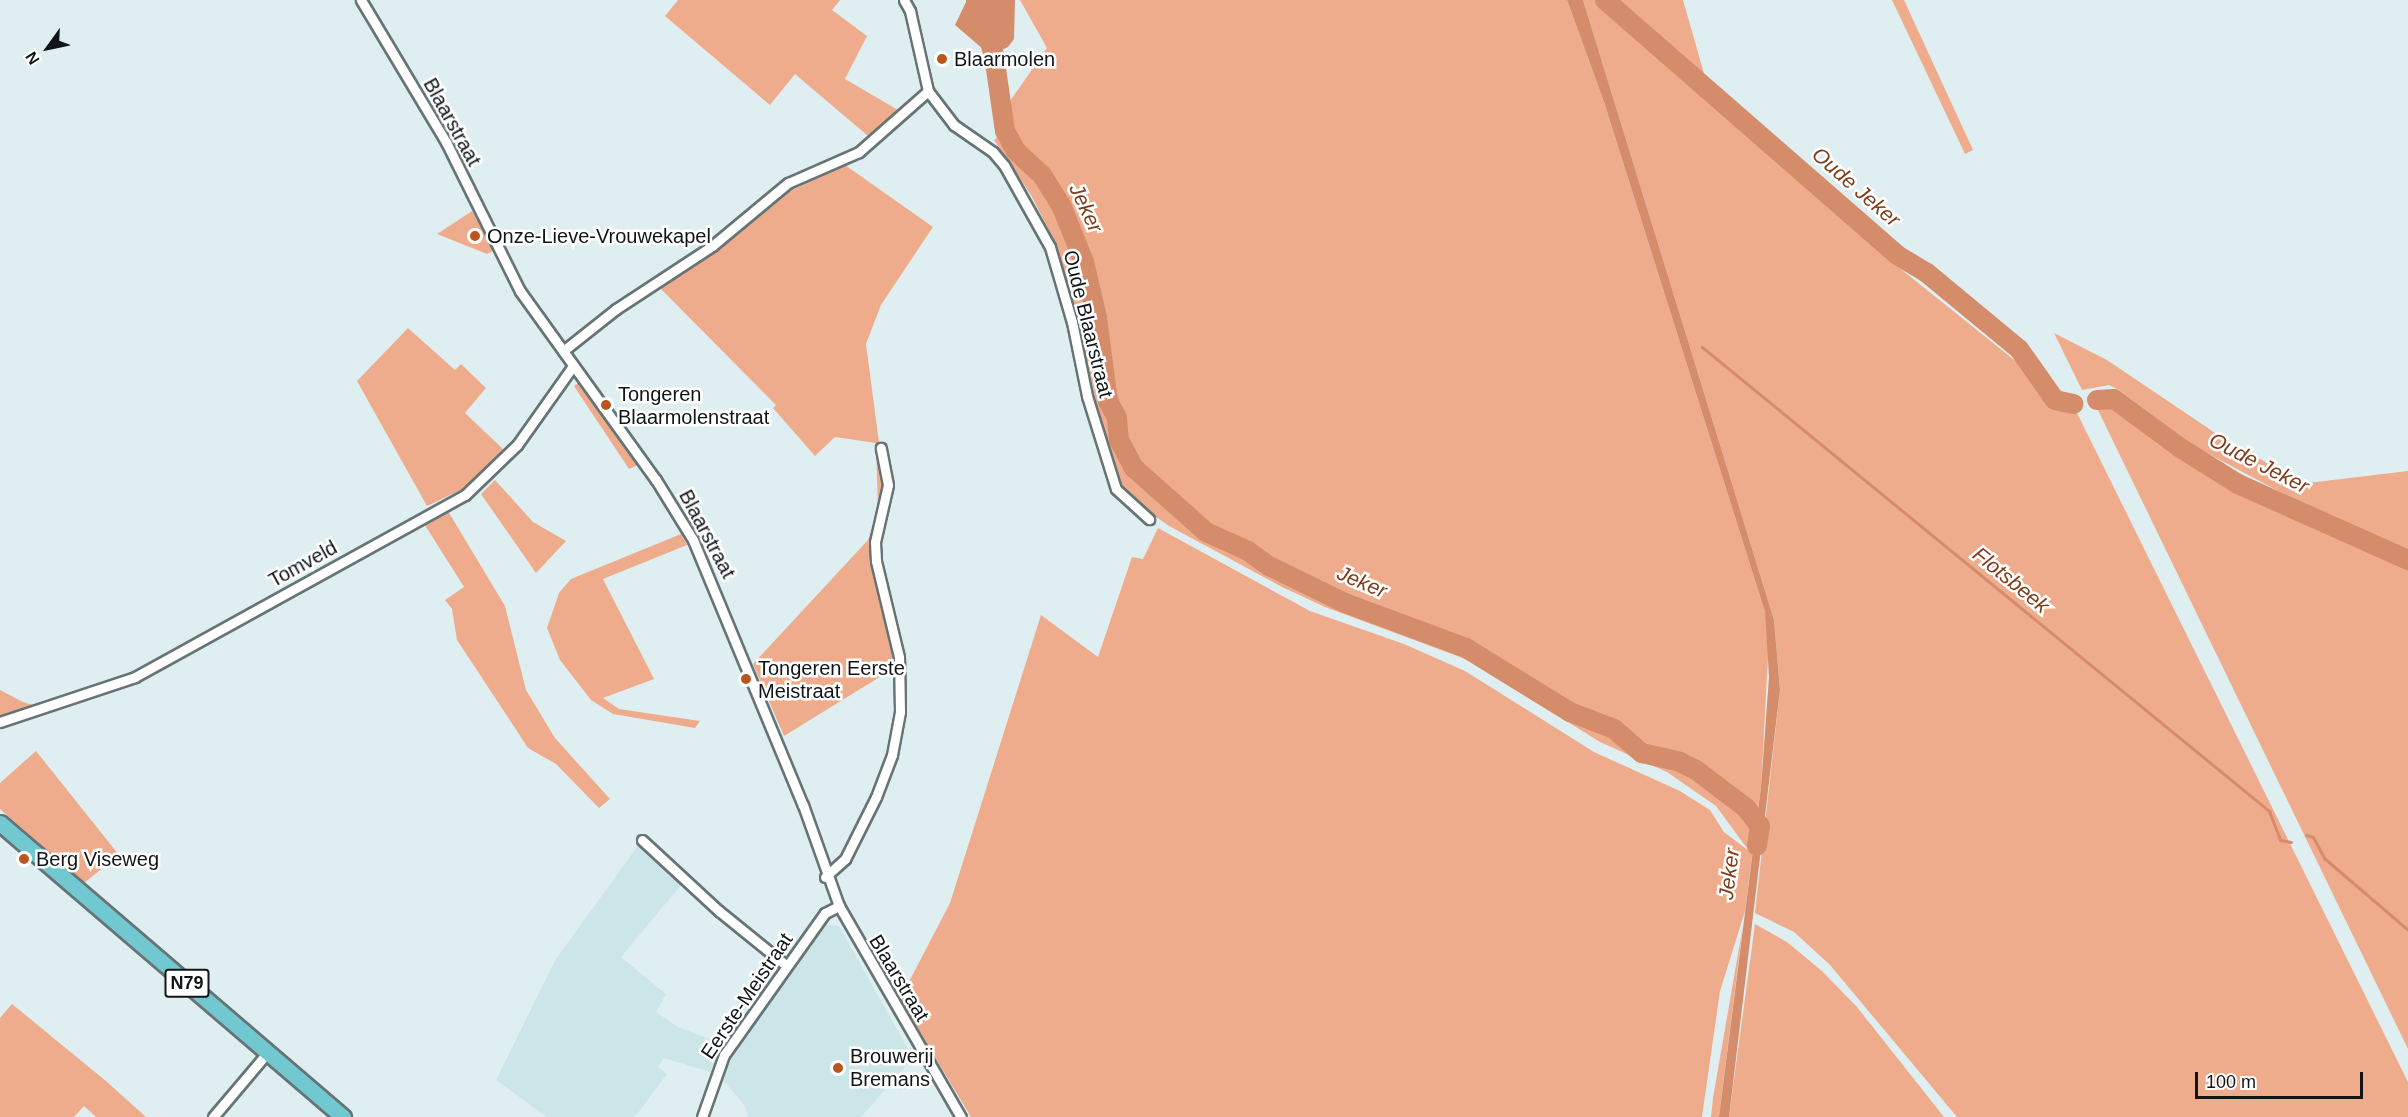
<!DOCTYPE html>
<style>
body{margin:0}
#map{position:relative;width:2408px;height:1117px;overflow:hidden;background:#dfeff1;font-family:Helvetica,sans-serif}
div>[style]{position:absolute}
.built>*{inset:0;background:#cce5e9}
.green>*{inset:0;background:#efac8d}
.water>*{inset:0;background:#d48c6a}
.stream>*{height:3px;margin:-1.5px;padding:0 1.5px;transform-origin:1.5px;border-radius:1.5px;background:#d48c6a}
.river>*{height:20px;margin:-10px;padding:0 10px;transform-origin:10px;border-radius:10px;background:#d48c6a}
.roads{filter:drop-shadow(2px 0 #667476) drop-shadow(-2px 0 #667476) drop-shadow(0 2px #667476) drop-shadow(0 -2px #667476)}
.minor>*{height:9px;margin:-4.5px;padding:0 4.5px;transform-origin:4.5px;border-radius:4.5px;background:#fff}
.primary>*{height:15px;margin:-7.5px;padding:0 7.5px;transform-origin:7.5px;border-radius:7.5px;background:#71c8d1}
.dots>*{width:16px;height:16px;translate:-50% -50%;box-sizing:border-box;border:3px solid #fff;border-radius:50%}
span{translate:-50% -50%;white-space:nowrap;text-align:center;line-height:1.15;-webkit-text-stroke:5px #fff;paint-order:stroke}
.shield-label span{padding:2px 4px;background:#fff;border:2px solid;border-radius:4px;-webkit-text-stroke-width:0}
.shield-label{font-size:18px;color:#101617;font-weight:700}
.poi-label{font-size:20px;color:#101617}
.left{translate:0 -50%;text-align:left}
.street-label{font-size:20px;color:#101617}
.water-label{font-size:21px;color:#7f3c19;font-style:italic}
.north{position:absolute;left:18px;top:18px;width:60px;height:60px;-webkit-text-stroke:4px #fff;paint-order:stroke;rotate:237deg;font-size:16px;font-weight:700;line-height:24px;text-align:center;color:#101617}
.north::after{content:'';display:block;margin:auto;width:21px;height:27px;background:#101617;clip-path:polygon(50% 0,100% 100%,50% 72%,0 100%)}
.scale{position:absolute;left:2195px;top:1072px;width:168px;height:27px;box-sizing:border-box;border:3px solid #101617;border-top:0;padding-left:8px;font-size:18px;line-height:21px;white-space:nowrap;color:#101617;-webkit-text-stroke:4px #fff;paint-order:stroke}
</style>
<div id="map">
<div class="built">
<i style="clip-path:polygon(640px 843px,682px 884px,621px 957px,666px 994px,656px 1012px,678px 1027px,722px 1044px,710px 1072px,664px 1058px,658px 1067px,667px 1074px,635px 1117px,547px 1117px,496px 1080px,556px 959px)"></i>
<i style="clip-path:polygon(825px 925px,839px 926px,913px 1058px,861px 1117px,748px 1117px,745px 1106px,722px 1079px,737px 1047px,815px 933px)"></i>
</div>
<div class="green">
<i style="clip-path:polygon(678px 0,840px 0,832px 10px,867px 36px,845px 79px,898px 110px,868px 136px,795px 74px,770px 105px,665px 16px)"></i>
<i style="clip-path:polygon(1020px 0,1567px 0,1604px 102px,1765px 612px,1769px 639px,1761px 787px,1745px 911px,1720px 991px,1702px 1117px,971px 1117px,900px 999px,950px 903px,1041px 615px,1098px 657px,1132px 557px,1143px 559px,1158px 528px,1310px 611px,1404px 644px,1465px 671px,1594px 752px,1680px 791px,1710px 810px,1724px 832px,1749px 851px,1716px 806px,1667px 772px,1600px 742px,1468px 660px,1325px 607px,1282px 587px,1169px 526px,1131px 499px,1119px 484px,1106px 447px,1080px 329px,1052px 236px,1031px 195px,994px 140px,1010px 126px,1010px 101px,1047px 48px)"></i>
<i style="clip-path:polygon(1583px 0,1594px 0,1615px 13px,1677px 75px,1699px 89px,1887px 258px,2028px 371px,2060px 410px,2076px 411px,2408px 1082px,2408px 1117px,1957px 1117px,1830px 965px,1794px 932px,1755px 913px,1780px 690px,1774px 620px)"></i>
<i style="clip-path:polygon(1616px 0,1683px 0,1705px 77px)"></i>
<i style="clip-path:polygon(1892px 0,1904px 0,1973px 150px,1965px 154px)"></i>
<i style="clip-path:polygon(845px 165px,933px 227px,881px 305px,866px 344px,885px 488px,872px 543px,896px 667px,784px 736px,753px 664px,868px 540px,878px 511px,876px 443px,835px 437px,815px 456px,773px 408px,776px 405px,656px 284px,773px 199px)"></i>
<i style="clip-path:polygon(472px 211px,491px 245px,493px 251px,487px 254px,437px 234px)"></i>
<i style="clip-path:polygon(408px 328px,455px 370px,461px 364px,486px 388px,465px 413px,503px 449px,467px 487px,427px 506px,357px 381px)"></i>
<i style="clip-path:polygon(2054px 333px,2107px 360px,2236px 447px,2308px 483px,2408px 471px,2408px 550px,2280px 492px,2194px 446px,2119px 390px,2109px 385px,2082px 390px)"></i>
<i style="clip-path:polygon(578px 383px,638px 465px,629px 469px,574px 386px)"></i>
<i style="clip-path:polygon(2107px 403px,2128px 411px,2159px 439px,2222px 480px,2408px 568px,2408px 1049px,2096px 406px)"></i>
<i style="clip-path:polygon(495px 480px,533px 522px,566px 541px,536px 573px,481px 494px)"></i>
<i style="clip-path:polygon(448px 511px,505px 606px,526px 690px,555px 738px,610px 799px,599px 808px,556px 764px,528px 748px,457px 640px,452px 609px,445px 600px,464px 587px,423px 522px)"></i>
<i style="clip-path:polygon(681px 534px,687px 545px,603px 579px,654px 679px,603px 698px,619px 709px,700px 721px,695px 728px,613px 714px,591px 700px,560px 660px,547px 628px,559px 593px,571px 579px)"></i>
<i style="clip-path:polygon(0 690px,23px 702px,36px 706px,0 716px)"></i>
<i style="clip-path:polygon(36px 751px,119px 855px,84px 883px,0 809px,0 783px)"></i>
<i style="clip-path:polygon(1755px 924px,1787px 942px,1822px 971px,1857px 1007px,1944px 1117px,1729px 1117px)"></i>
<i style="clip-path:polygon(1743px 925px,1719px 1117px,1711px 1117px,1713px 1098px)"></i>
<i style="clip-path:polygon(12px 1004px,106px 1081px,146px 1117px,96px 1117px,84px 1106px,74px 1117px,0 1117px,0 1018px)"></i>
</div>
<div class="water">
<i style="clip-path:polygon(967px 0,1015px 0,1014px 39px,1008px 47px,990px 55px,955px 25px)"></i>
<i style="clip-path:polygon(1567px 0,1583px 0,1774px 620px,1780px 690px,1729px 1117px,1719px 1117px,1761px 787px,1769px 677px,1765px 612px,1604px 102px)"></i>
<i style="clip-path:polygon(1001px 55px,1009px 126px,1000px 127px,988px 60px)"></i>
</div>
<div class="stream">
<i style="left:1702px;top:347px;width:733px;rotate:39.29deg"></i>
<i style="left:2269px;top:811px;width:31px;rotate:69deg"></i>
<i style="left:2280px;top:840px;width:11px;rotate:10deg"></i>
<i style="left:2306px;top:835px;width:7px;rotate:16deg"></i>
<i style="left:2313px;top:837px;width:24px;rotate:62deg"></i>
<i style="left:2324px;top:858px;width:111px;rotate:40.6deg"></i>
</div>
<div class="river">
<i style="left:976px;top:0;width:58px;rotate:71.9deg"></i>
<i style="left:994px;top:55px;width:77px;rotate:81.8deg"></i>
<i style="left:1005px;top:131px;width:23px;rotate:61deg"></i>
<i style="left:1016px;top:151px;width:35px;rotate:43deg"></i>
<i style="left:1042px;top:175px;width:36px;rotate:58deg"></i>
<i style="left:1061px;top:205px;width:61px;rotate:68deg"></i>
<i style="left:1084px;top:262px;width:57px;rotate:76.9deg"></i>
<i style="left:1097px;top:318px;width:84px;rotate:82.5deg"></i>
<i style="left:1108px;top:401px;width:19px;rotate:62deg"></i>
<i style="left:1117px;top:418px;width:22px;rotate:85deg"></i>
<i style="left:1119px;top:440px;width:32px;rotate:62deg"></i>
<i style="left:1134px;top:468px;width:96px;rotate:41.6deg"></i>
<i style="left:1206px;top:532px;width:46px;rotate:24.3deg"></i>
<i style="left:1248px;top:551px;width:26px;rotate:36deg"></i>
<i style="left:1269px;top:566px;width:85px;rotate:26deg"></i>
<i style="left:1345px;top:603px;width:129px;rotate:20.4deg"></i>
<i style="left:1466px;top:648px;width:122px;rotate:31.6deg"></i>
<i style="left:1570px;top:712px;width:47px;rotate:21.1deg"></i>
<i style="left:1614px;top:729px;width:37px;rotate:41deg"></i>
<i style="left:1642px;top:753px;width:39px;rotate:13deg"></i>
<i style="left:1680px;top:762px;width:18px;rotate:27deg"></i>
<i style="left:1696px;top:770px;width:63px;rotate:37.2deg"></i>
<i style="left:1746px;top:808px;width:23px;rotate:52deg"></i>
<i style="left:1760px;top:826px;width:20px;rotate:99deg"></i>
<i style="left:1605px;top:0;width:388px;rotate:41.1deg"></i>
<i style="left:1897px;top:255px;width:35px;rotate:31deg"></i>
<i style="left:1927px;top:273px;width:119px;rotate:39.6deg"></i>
<i style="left:2019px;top:349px;width:62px;rotate:54.8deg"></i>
<i style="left:2055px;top:400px;width:19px;rotate:12deg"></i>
<i style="left:2097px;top:400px;width:17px;rotate:-3deg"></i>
<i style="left:2114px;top:399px;width:81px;rotate:36.4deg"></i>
<i style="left:2179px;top:447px;width:70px;rotate:32.1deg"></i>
<i style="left:2238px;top:484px;width:186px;rotate:24.1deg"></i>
</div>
<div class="roads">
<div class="minor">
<i style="left:361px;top:0;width:165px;rotate:59.1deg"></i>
<i style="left:446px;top:142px;width:166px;rotate:63.6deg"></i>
<i style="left:520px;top:291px;width:233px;rotate:54.3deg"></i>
<i style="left:656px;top:480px;width:70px;rotate:58.3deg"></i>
<i style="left:693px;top:540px;width:287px;rotate:67.5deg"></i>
<i style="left:803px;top:805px;width:107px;rotate:70.4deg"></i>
<i style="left:839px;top:906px;width:244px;rotate:60deg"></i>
<i style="left:904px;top:0;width:13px;rotate:61deg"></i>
<i style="left:910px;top:11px;width:82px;rotate:77.3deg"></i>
<i style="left:928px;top:91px;width:43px;rotate:52.6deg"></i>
<i style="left:954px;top:125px;width:47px;rotate:34.7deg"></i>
<i style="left:993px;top:152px;width:17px;rotate:50deg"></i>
<i style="left:1004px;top:165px;width:94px;rotate:60.7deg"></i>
<i style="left:1050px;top:247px;width:78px;rotate:73.7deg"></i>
<i style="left:1072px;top:322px;width:76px;rotate:78.5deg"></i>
<i style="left:1087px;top:396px;width:97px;rotate:72.7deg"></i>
<i style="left:1116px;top:489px;width:45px;rotate:42.3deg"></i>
<i style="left:563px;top:351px;width:68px;rotate:-38.4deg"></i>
<i style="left:616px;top:309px;width:115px;rotate:-33.3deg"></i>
<i style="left:712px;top:246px;width:99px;rotate:-39.7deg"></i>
<i style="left:788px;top:183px;width:77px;rotate:-23.6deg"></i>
<i style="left:859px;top:152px;width:92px;rotate:-41.5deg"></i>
<i style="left:0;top:722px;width:142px;rotate:-18.4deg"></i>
<i style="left:135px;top:677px;width:377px;rotate:-28.9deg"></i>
<i style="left:465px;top:495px;width:72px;rotate:-43.9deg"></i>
<i style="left:517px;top:445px;width:97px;rotate:-54.7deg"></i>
<i style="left:642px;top:840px;width:105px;rotate:42.7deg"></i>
<i style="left:719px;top:911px;width:87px;rotate:39deg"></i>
<i style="left:825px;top:877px;width:27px;rotate:-42deg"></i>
<i style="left:845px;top:859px;width:69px;rotate:-63.4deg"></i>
<i style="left:876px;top:797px;width:45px;rotate:-69.1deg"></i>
<i style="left:892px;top:755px;width:44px;rotate:-79.5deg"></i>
<i style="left:900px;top:712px;width:55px;rotate:-91deg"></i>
<i style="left:899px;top:657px;width:99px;rotate:-103.5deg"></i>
<i style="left:876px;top:561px;width:19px;rotate:-93deg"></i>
<i style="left:875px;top:542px;width:58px;rotate:-77.2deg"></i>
<i style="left:888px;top:485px;width:38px;rotate:-101deg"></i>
<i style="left:213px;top:1117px;width:85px;rotate:-49.8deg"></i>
<i style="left:702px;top:1117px;width:66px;rotate:-70.5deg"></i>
<i style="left:724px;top:1055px;width:174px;rotate:-54.6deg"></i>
<i style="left:825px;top:913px;width:16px;rotate:-27deg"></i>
</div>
<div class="primary">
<i style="left:0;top:823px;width:452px;rotate:40.6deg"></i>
</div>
</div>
<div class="dots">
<i style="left:942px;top:59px;background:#b9561e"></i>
<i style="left:475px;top:236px;background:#b9561e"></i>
<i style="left:606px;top:405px;background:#b9561e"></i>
<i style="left:746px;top:679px;background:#b9561e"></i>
<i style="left:24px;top:859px;background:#b9561e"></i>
<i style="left:838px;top:1068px;background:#b9561e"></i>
</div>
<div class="shield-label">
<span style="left:187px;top:983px">N79</span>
</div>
<div class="poi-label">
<span class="left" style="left:954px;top:59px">Blaarmolen</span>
<span class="left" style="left:487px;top:236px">Onze-Lieve-Vrouwekapel</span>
<span class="left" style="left:618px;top:406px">Tongeren<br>Blaarmolenstraat</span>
<span class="left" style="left:758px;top:680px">Tongeren Eerste<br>Meistraat</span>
<span class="left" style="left:36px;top:859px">Berg Viseweg</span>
<span class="left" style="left:850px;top:1068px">Brouwerij<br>Bremans</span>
</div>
<div class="street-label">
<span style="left:452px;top:122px;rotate:61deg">Blaarstraat</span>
<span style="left:1088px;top:324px;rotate:76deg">Oude Blaarstraat</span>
<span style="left:707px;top:534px;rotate:62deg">Blaarstraat</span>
<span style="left:303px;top:564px;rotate:-29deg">Tomveld</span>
<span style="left:899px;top:978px;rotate:59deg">Blaarstraat</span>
<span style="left:747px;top:996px;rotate:-56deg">Eerste-Meistraat</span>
</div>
<div class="water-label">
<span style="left:1856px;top:187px;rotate:41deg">Oude Jeker</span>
<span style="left:1086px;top:208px;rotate:65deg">Jeker</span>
<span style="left:2259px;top:463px;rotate:27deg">Oude Jeker</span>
<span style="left:2011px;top:580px;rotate:39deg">Flotsbeek</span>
<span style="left:1362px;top:582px;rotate:23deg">Jeker</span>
<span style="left:1729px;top:874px;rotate:-83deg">Jeker</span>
</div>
<div class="north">N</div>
<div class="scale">100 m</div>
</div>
